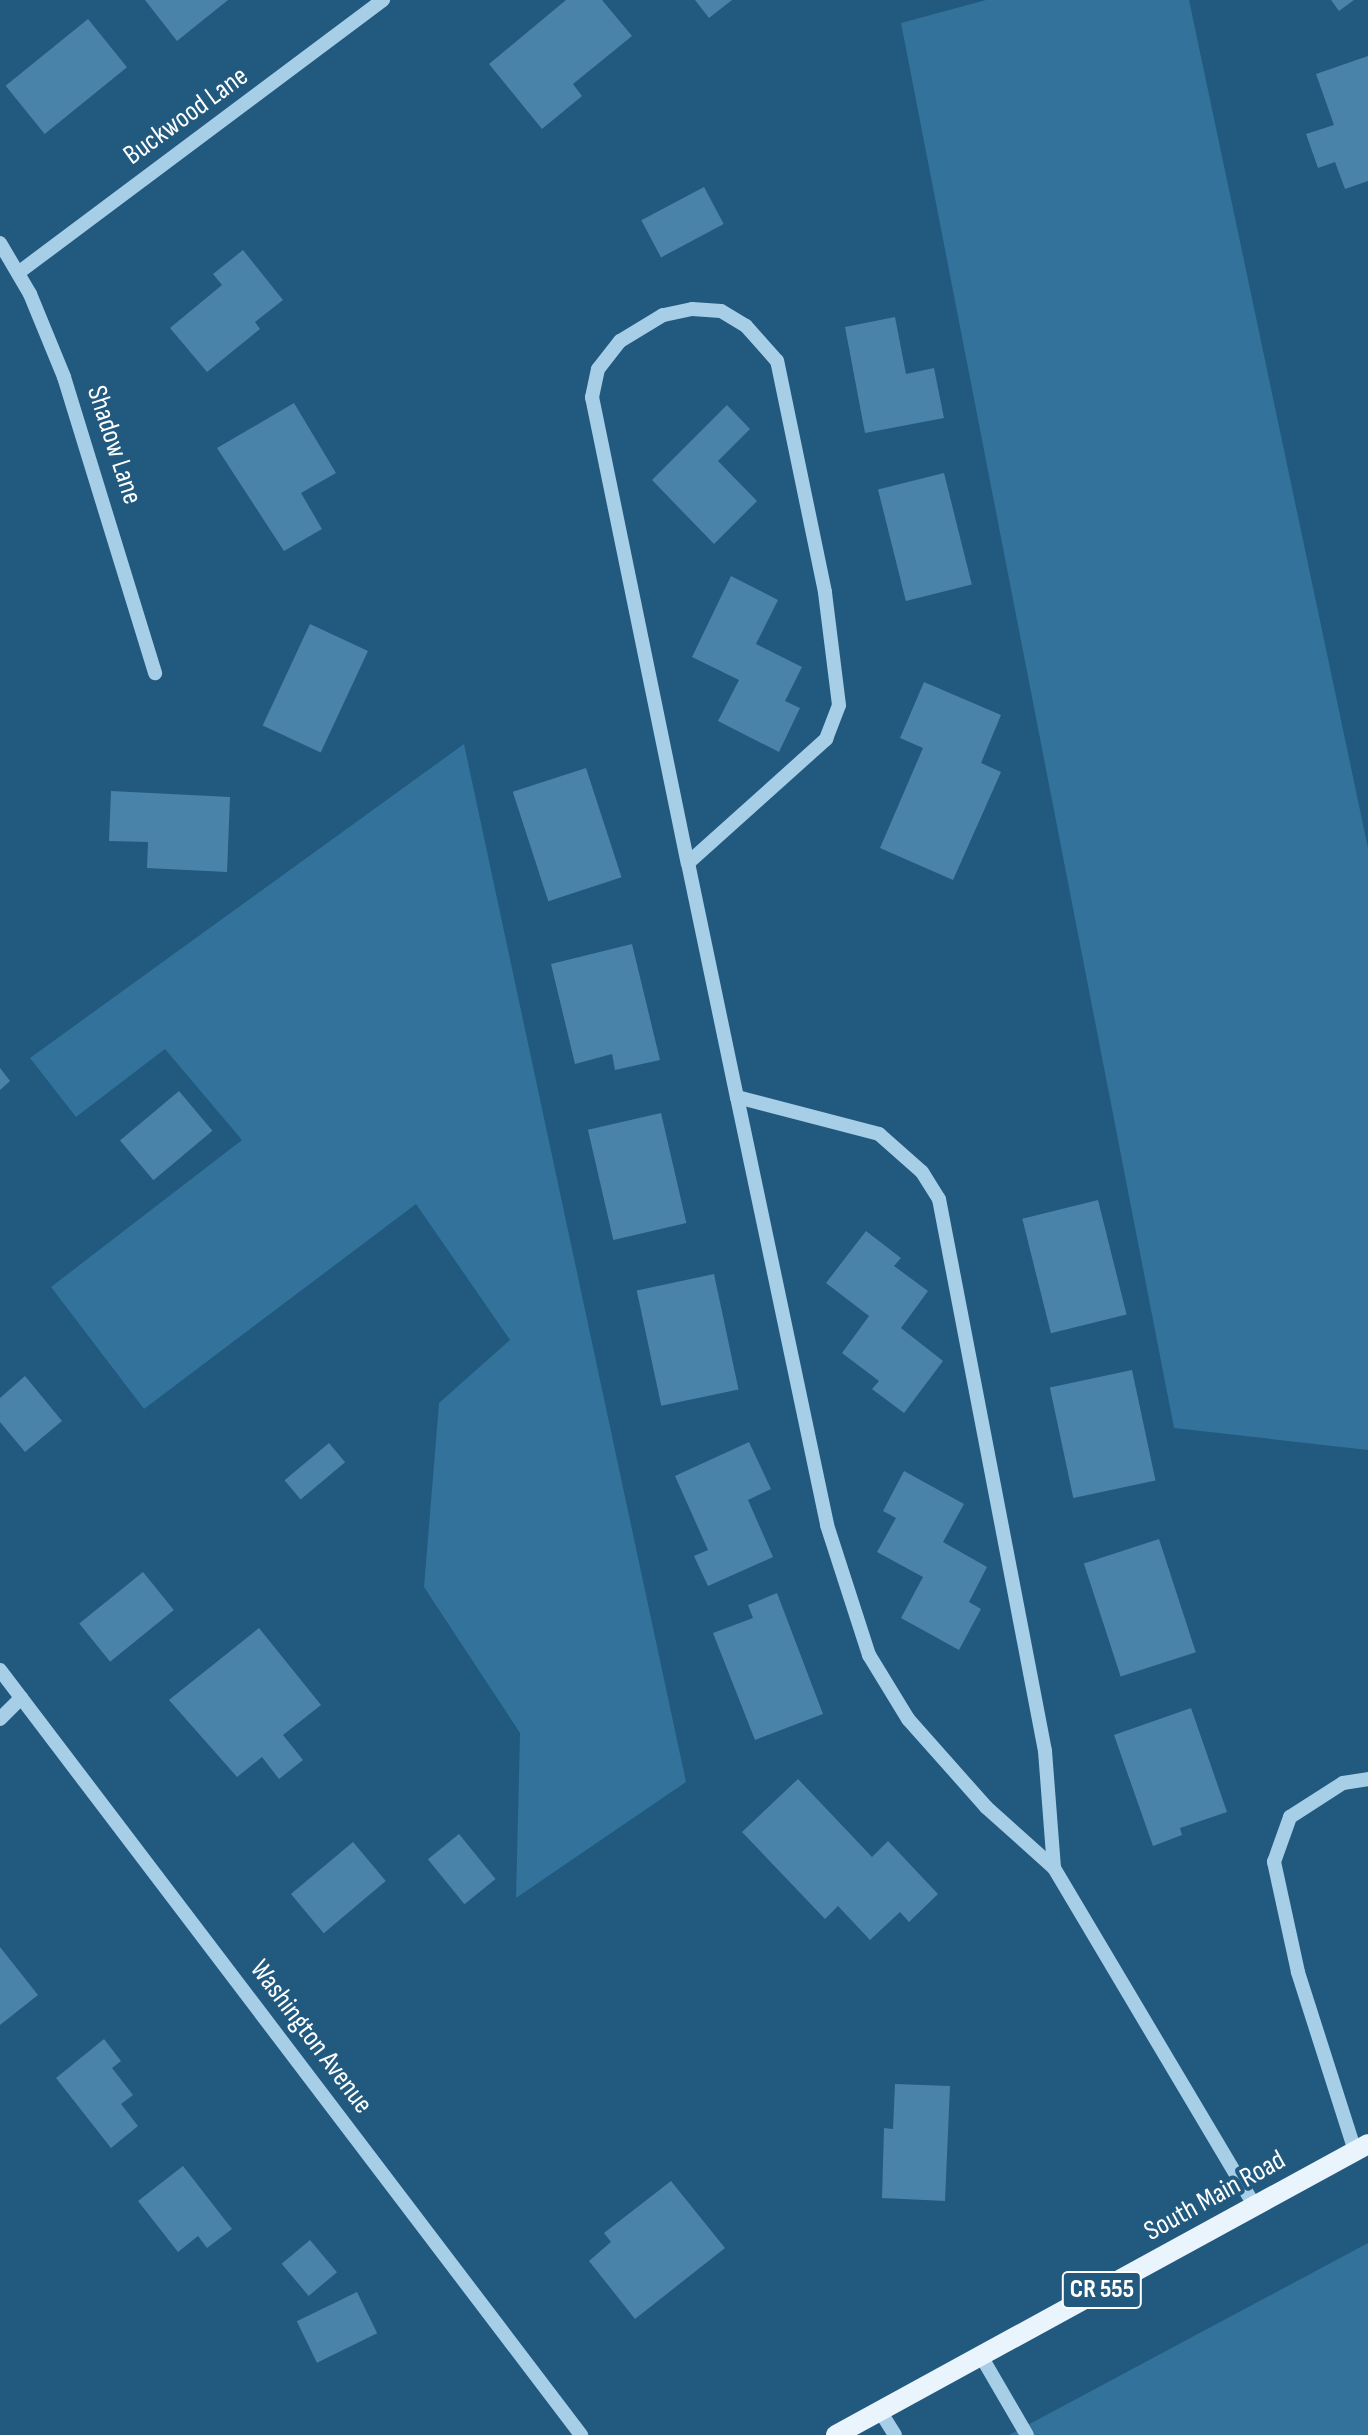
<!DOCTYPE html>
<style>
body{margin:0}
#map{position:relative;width:1368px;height:2435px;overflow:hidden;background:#21597f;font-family:"Sofia Sans Condensed",sans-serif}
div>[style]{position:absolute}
.green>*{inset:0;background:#32729b}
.building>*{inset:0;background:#4a83a9;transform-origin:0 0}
.minor>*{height:14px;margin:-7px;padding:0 7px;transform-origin:7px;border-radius:7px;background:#a7cee7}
.major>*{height:20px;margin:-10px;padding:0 10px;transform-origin:10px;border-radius:10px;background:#e9f4fd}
span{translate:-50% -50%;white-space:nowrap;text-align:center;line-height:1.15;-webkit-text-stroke:8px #21597f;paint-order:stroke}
.shield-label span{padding:2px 6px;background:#21597f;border:2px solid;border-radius:6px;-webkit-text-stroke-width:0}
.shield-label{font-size:26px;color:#fff;font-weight:700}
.street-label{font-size:28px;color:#fff}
</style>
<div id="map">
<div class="green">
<i style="clip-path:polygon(986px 0,1189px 0,1368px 848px,1368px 1450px,1174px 1428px,901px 23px)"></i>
<i style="clip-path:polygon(464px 744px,686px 1782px,516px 1898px,520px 1733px,424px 1587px,439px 1403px,510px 1340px,416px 1204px,144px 1409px,51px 1287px,242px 1140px,165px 1049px,76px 1117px,30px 1058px)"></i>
<i style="clip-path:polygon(1368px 2243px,1368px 2435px,1009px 2435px)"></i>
</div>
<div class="building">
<i style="clip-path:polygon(145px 0,228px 0,177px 41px)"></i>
<i style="clip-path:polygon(566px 0,602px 0,632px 36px,573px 84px,582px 96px,542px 129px,489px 64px)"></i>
<i style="clip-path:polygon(695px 0,732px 0,709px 18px)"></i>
<i style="clip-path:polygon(1331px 0,1354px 0,1339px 11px)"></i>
<i style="left:88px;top:19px;width:62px;height:106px;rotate:51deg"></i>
<i style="clip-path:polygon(1368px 56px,1368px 181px,1345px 189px,1335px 162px,1318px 168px,1306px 134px,1334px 125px,1316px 74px)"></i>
<i style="left:704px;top:187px;width:42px;height:71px;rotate:62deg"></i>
<i style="clip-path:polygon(243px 250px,283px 300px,255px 322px,260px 329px,207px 372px,170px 328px,222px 285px,213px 274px)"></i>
<i style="clip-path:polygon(895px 317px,906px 374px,934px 368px,944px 418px,865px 433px,845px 327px)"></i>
<i style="clip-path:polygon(294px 403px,336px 473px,301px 493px,322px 529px,284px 551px,217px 448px)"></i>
<i style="clip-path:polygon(727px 405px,750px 429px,718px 461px,757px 501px,714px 544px,652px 480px)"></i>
<i style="left:944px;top:473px;width:115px;height:68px;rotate:76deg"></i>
<i style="clip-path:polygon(731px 576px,778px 600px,756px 644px,802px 667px,785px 701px,800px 708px,779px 752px,718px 721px,739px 680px,692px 657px)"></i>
<i style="left:310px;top:624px;width:64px;height:112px;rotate:25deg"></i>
<i style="clip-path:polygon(924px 682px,1001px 715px,981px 763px,1001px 772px,953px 880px,880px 848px,923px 748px,900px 738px)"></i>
<i style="left:586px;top:768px;width:115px;height:77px;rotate:72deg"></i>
<i style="clip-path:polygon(111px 791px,230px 797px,227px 872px,147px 868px,148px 842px,109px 841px)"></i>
<i style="clip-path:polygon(632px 944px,660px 1060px,615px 1070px,612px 1054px,575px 1064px,551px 964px)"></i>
<i style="clip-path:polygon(0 1068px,10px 1081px,0 1090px)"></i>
<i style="left:179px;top:1091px;width:52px;height:77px;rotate:50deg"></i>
<i style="left:661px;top:1113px;width:113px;height:75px;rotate:77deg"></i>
<i style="left:1098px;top:1200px;width:118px;height:78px;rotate:76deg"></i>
<i style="clip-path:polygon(866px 1231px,901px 1258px,894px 1266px,928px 1291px,901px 1328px,943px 1361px,904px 1413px,872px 1389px,879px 1381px,842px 1353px,869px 1316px,826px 1283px)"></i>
<i style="left:714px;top:1274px;width:118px;height:79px;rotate:78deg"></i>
<i style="left:1132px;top:1370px;width:113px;height:84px;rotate:78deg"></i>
<i style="clip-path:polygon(25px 1376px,62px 1421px,25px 1452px,0 1422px,0 1398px)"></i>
<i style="clip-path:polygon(749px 1442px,771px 1489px,748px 1500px,773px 1557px,708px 1586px,694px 1556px,708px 1550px,675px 1476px)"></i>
<i style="left:329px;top:1443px;width:25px;height:58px;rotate:50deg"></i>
<i style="clip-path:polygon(904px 1471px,964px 1504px,943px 1542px,987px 1567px,969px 1602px,981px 1609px,959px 1650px,901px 1618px,923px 1577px,877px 1552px,896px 1518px,883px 1511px)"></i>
<i style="left:1159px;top:1539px;width:119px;height:79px;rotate:72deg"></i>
<i style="left:143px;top:1572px;width:49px;height:82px;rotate:51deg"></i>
<i style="clip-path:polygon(777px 1593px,823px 1714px,755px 1740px,713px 1633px,753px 1618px,748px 1605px)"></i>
<i style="clip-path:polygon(259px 1628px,321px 1705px,283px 1735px,303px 1760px,279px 1779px,262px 1757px,237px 1777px,169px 1700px)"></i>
<i style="clip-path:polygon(1191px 1708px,1227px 1812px,1180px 1828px,1182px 1835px,1153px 1846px,1114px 1735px)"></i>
<i style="clip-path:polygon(798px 1779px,872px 1857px,888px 1841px,938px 1894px,909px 1922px,900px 1912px,870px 1940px,838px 1906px,825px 1919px,742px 1832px)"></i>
<i style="left:459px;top:1834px;width:58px;height:40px;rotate:51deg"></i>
<i style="left:353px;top:1842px;width:51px;height:81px;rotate:50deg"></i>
<i style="clip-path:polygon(0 1947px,38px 1995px,0 2025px)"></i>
<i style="clip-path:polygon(104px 2039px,121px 2061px,112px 2068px,133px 2095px,121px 2104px,138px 2126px,111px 2148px,56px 2078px)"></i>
<i style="clip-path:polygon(895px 2084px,950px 2086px,945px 2201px,882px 2198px,884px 2128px,893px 2129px)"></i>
<i style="clip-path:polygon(183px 2166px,232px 2229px,207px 2248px,198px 2236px,178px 2252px,138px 2201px)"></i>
<i style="clip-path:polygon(671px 2181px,725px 2248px,635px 2319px,589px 2261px,611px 2242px,604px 2233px)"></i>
<i style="left:310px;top:2240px;width:42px;height:37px;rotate:50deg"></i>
<i style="left:357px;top:2292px;width:46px;height:67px;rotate:64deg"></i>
</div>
<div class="minor">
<i style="left:0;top:243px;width:59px;rotate:59.5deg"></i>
<i style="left:30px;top:294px;width:90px;rotate:67.7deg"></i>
<i style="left:64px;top:377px;width:310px;rotate:72.9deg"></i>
<i style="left:18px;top:273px;width:456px;rotate:-36.8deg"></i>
<i style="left:688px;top:863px;width:186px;rotate:-41.9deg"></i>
<i style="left:826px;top:739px;width:36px;rotate:-69deg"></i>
<i style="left:839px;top:705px;width:114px;rotate:-97.1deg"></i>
<i style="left:825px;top:592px;width:236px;rotate:-101.7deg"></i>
<i style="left:777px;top:361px;width:47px;rotate:-131.5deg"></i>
<i style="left:746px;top:326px;width:29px;rotate:-149deg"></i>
<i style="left:721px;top:311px;width:29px;rotate:-176deg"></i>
<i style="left:692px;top:309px;width:30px;rotate:168deg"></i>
<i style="left:663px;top:315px;width:50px;rotate:148.8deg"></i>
<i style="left:620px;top:341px;width:36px;rotate:128deg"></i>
<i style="left:598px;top:369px;width:29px;rotate:102deg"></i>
<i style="left:592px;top:397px;width:476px;rotate:78.4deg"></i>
<i style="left:688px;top:863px;width:239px;rotate:78.2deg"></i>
<i style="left:737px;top:1097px;width:437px;rotate:78.1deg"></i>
<i style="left:827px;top:1525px;width:137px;rotate:72.1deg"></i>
<i style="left:869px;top:1655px;width:75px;rotate:58.6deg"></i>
<i style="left:908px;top:1719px;width:118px;rotate:48.4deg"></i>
<i style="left:986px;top:1807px;width:91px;rotate:41.9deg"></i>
<i style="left:1054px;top:1868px;width:393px;rotate:59.3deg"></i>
<i style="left:737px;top:1097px;width:147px;rotate:14.6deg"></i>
<i style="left:879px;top:1134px;width:57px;rotate:41.5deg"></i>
<i style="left:922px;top:1172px;width:32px;rotate:58deg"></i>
<i style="left:939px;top:1199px;width:562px;rotate:79.13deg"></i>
<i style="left:1045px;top:1751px;width:117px;rotate:85.6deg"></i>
<i style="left:0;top:1670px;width:961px;rotate:52.78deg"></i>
<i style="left:0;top:1719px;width:30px;rotate:-45deg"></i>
<i style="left:1355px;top:2151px;width:188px;rotate:-107.7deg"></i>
<i style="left:1298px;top:1972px;width:113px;rotate:-102.3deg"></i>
<i style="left:1274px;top:1862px;width:48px;rotate:-70.4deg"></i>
<i style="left:1290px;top:1817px;width:63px;rotate:-32.7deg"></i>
<i style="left:1343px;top:1783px;width:25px;rotate:-9deg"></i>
<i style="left:981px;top:2356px;width:91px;rotate:59.8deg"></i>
<i style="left:880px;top:2411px;width:28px;rotate:58deg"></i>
</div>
<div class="major">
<i style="left:836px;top:2435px;width:606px;rotate:-28.68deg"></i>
</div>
<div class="shield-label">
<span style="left:1102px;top:2290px">CR 555</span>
</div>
<div class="street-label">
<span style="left:186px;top:116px;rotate:-36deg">Buckwood Lane</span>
<span style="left:114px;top:445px;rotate:72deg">Shadow Lane</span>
<span style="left:311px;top:2037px;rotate:53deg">Washington Avenue</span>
<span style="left:1215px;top:2196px;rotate:-29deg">South Main Road</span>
</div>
</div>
